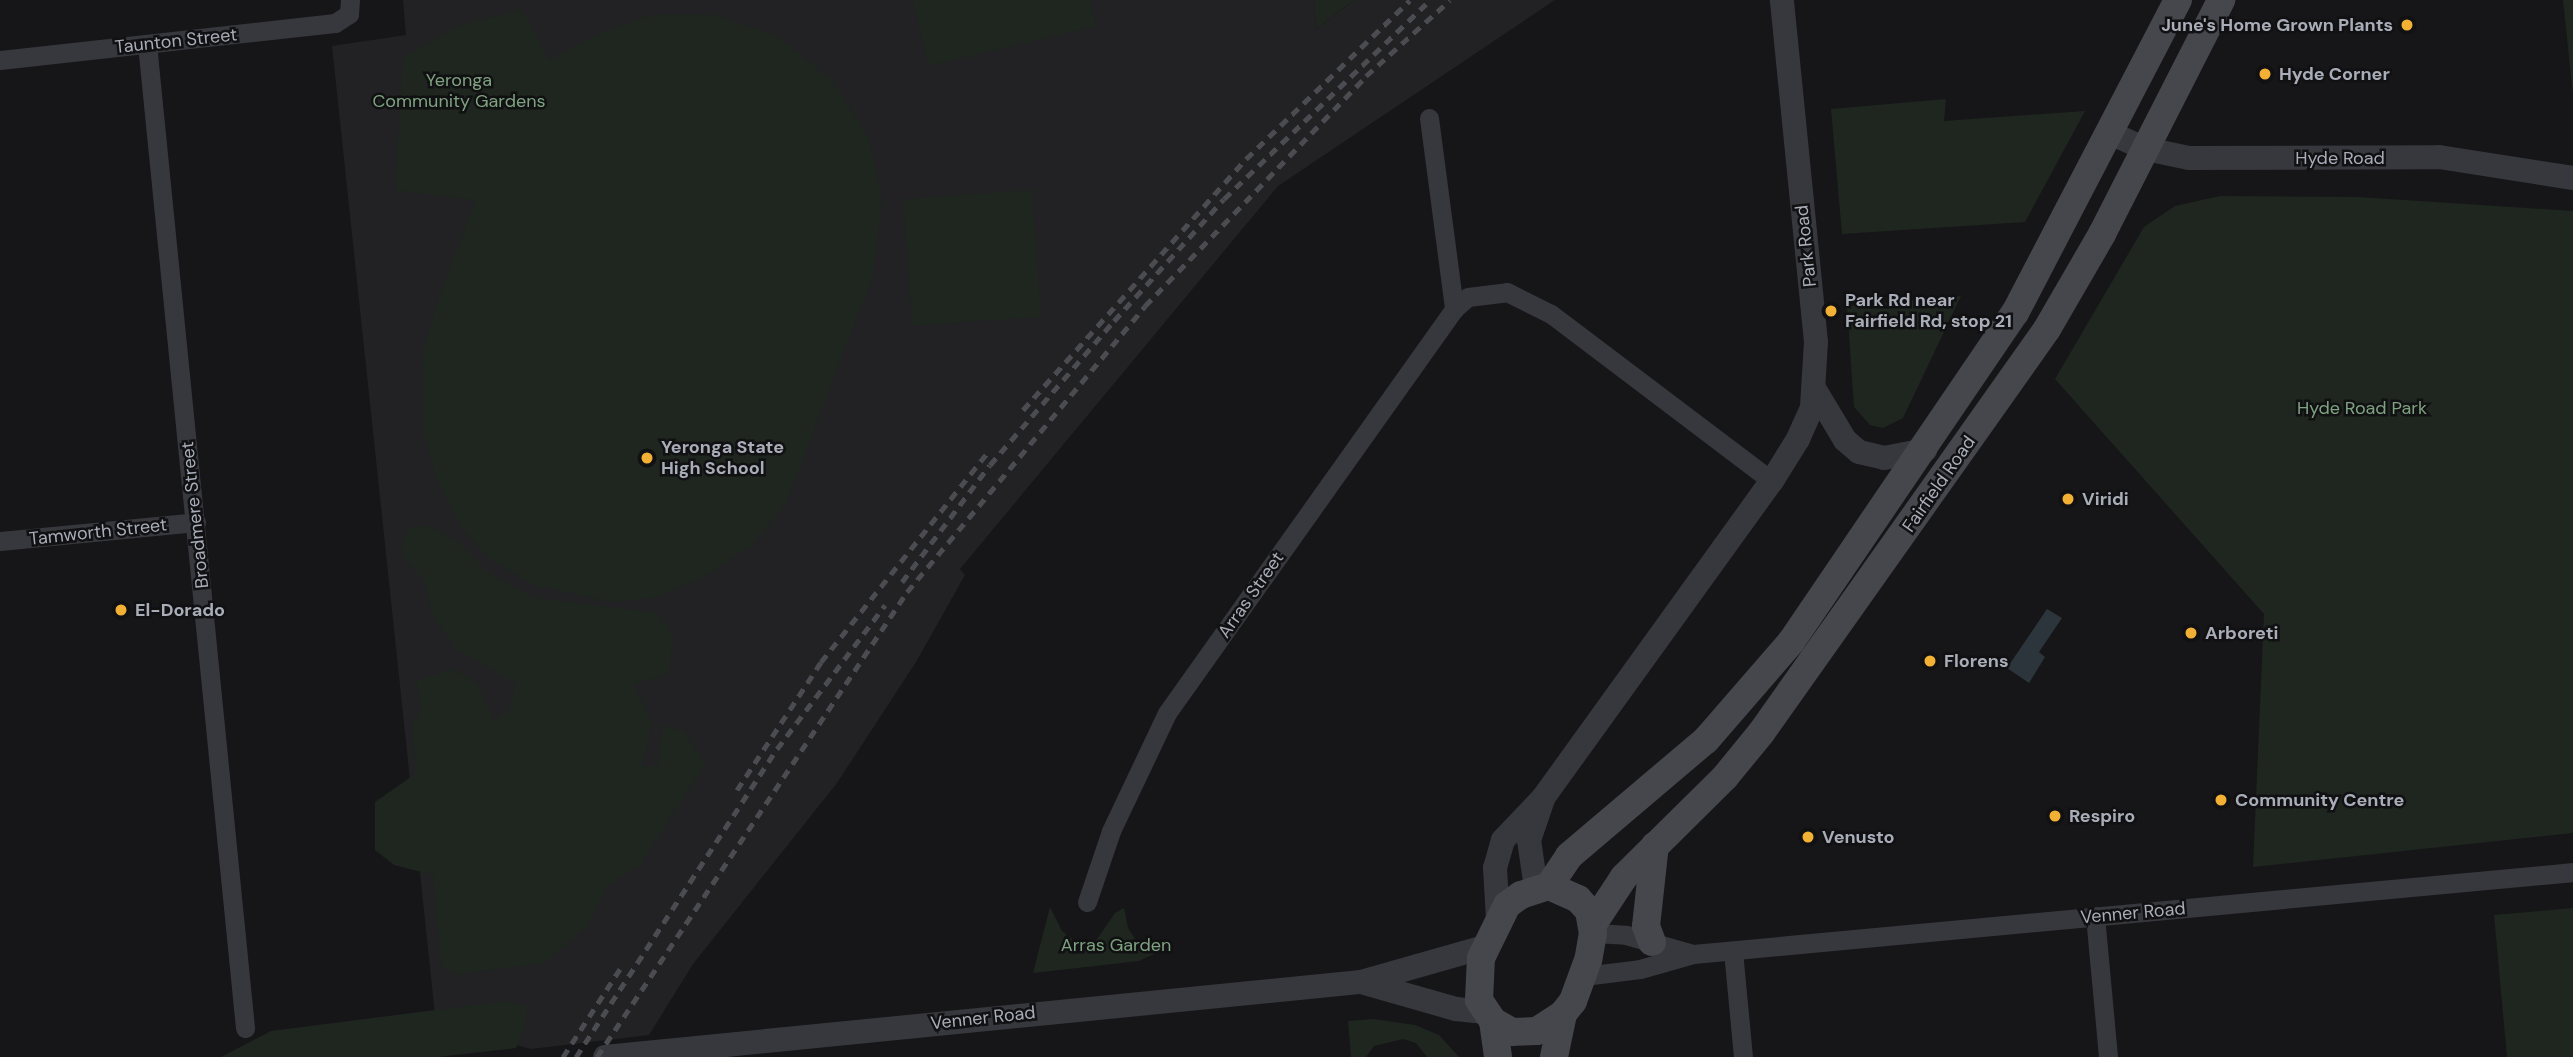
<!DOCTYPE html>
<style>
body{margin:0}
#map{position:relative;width:2573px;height:1057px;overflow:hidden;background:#161618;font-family:"DM Sans",sans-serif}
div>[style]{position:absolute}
.built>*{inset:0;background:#222225}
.green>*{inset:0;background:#1e261f;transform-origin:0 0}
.water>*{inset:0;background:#2c353c}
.minor>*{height:19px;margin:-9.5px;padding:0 9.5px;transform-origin:9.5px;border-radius:9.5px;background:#37383d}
.tertiary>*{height:24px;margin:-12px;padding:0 12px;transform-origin:12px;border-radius:12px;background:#37383d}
.secondary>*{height:28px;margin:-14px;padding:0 14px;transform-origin:14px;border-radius:14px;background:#45474d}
.rail>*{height:5px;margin-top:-2.5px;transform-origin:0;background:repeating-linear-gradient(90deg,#4a4c52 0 9px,transparent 0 16px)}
.dots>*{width:19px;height:19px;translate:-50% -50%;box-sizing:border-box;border:4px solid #111113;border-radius:50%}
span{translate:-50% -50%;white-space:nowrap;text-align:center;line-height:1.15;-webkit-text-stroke:5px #111113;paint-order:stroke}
.poi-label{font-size:18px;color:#a8adb8;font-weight:700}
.right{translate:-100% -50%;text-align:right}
.left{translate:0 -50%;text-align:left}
.street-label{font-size:18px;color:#a8adb8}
.park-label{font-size:18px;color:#7fa381}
</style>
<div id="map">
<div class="built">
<i style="clip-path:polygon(403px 0,1314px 0,1316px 29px,1354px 0,1555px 0,1278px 186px,960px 569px,965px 575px,916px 662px,837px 783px,693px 964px,649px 1035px,531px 1049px,513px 1044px,439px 1052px,332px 46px,406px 35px)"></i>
</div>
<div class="green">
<i style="clip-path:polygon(913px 0,1090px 0,1096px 26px,929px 66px)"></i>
<i style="clip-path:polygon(1314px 0,1354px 0,1316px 29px)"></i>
<i style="clip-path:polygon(2563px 0,2573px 0,2573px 95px)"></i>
<i style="clip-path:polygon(522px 10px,550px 60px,596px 35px,653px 14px,717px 15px,775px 35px,833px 81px,869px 138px,882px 200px,873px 276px,785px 505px,752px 545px,705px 577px,657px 597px,611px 602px,534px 585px,490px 559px,462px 528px,437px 481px,423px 429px,422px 355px,439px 297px,476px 200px,395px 190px,403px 58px,459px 25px)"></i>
<i style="clip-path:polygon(1946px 99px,1944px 121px,2085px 111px,2025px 222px,1842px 234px,1831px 109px)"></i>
<i style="left:1032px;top:190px;width:127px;height:129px;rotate:86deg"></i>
<i style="clip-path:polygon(2220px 196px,2358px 197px,2573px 211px,2573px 833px,2253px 867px,2264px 614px,2055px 379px,2144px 227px,2175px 206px)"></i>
<i style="clip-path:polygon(1961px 296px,1903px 418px,1883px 428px,1870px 425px,1854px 407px,1847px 306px)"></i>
<i style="clip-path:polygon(426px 525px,454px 539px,487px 572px,532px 597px,656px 613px,673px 635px,669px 674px,634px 684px,652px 722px,642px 767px,658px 765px,663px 725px,684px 731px,705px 765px,640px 865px,609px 885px,587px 926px,545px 963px,456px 975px,441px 965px,433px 875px,394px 865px,375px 850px,375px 802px,415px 774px,413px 723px,422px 709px,416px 681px,453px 669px,478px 684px,494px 722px,510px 708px,516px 684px,457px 649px,432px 614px,425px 582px,401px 552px,408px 528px)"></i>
<i style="clip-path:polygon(1050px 907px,1062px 931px,1075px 941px,1095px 942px,1115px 913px,1124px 908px,1128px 928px,1139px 945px,1154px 954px,1139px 961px,1033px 973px)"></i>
<i style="clip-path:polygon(2573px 908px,2573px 1057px,2507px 1057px,2494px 915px)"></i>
<i style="clip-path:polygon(506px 1001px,527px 1006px,525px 1027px,516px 1048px,438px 1057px,221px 1057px,271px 1031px)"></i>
<i style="clip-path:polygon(1374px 1019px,1415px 1025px,1439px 1035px,1459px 1057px,1427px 1057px,1416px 1043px,1403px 1039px,1374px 1046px,1366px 1057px,1351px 1057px,1348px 1021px)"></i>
</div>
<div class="water">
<i style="clip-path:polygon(2047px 609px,2062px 618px,2039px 652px,2045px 657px,2029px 683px,2007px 668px)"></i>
</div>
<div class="minor">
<i style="left:147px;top:44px;width:989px;rotate:84.31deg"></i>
<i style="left:0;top:60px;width:337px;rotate:-6.3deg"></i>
<i style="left:335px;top:23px;width:17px;rotate:-33deg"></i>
<i style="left:349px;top:14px;width:14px;rotate:-86deg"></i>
<i style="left:1429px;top:118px;width:193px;rotate:82.5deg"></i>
<i style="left:0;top:541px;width:197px;rotate:-5.5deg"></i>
<i style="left:1087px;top:902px;width:75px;rotate:-71.3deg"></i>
<i style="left:1111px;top:831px;width:131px;rotate:-64.6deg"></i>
<i style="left:1167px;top:713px;width:496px;rotate:-54.6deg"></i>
<i style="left:1454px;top:309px;width:18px;rotate:-41deg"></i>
<i style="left:1468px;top:297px;width:39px;rotate:-7deg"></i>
<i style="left:1507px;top:292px;width:49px;rotate:26.6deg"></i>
<i style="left:1551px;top:314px;width:277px;rotate:37.1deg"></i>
<i style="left:2095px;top:916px;width:142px;rotate:84.7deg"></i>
<i style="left:1593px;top:933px;width:33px;rotate:3deg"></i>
<i style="left:1626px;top:935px;width:70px;rotate:15.8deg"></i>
<i style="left:1733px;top:951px;width:106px;rotate:84.6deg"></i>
<i style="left:1584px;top:976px;width:56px;rotate:-7.1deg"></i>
<i style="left:1640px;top:969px;width:55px;rotate:-15.8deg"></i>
<i style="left:1693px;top:954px;width:884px;rotate:-5.32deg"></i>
</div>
<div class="tertiary">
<i style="left:2110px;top:133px;width:39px;rotate:24deg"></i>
<i style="left:2146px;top:149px;width:44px;rotate:11.8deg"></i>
<i style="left:2189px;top:158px;width:250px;rotate:-0.2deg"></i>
<i style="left:2439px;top:157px;width:136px;rotate:8.9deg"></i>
<i style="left:1815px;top:390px;width:58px;rotate:59deg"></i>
<i style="left:1845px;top:440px;width:18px;rotate:41deg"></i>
<i style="left:1859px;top:452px;width:26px;rotate:13deg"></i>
<i style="left:1884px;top:458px;width:42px;rotate:-11deg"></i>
<i style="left:1536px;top:888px;width:49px;rotate:-98.3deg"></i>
<i style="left:1529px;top:840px;width:43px;rotate:-71.1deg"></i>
<i style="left:1498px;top:919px;width:51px;rotate:-93.4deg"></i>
<i style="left:1495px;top:868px;width:29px;rotate:-74deg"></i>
<i style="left:1503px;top:840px;width:58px;rotate:-46.4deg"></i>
<i style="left:1543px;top:798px;width:391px;rotate:-54.2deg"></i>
<i style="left:1772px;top:481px;width:49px;rotate:-58.2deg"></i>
<i style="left:1798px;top:439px;width:35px;rotate:-66deg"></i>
<i style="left:1812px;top:407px;width:65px;rotate:-86.5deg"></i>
<i style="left:1816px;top:342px;width:344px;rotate:-95.7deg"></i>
<i style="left:1361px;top:982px;width:99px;rotate:15.9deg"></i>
<i style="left:1456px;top:1009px;width:29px;rotate:6deg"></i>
<i style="left:605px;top:1057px;width:760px;rotate:-5.67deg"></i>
<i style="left:1361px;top:982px;width:128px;rotate:-15.9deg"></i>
</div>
<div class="secondary">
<i style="left:1549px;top:886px;width:36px;rotate:-56deg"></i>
<i style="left:1569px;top:856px;width:180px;rotate:-40.3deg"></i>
<i style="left:1706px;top:740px;width:130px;rotate:-49.1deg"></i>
<i style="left:1791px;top:642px;width:398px;rotate:-55.8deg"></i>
<i style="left:2015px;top:313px;width:353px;rotate:-62.5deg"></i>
<i style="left:1549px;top:886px;width:32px;rotate:24deg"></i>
<i style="left:1578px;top:899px;width:16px;rotate:47deg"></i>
<i style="left:1589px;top:911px;width:22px;rotate:80deg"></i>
<i style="left:1593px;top:933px;width:27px;rotate:100deg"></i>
<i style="left:1588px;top:960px;width:44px;rotate:110.1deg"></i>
<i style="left:1573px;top:1001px;width:16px;rotate:128deg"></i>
<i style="left:1563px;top:1014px;width:31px;rotate:147deg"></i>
<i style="left:1537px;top:1031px;width:25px;rotate:178deg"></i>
<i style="left:1512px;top:1032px;width:22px;rotate:-150deg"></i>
<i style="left:1493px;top:1021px;width:25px;rotate:-124deg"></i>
<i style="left:1479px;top:1000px;width:42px;rotate:-87.3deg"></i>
<i style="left:1481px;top:958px;width:59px;rotate:-63.9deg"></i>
<i style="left:1507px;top:905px;width:17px;rotate:-36deg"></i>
<i style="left:1521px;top:895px;width:29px;rotate:-18deg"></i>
<i style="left:1593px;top:924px;width:56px;rotate:-56.6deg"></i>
<i style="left:1624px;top:877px;width:142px;rotate:-44.7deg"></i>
<i style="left:1725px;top:777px;width:57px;rotate:-50.7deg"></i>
<i style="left:1761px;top:733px;width:495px;rotate:-54.7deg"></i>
<i style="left:2047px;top:329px;width:110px;rotate:-59.9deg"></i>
<i style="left:2102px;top:234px;width:263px;rotate:-63deg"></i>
<i style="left:1652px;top:942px;width:17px;rotate:-111deg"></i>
<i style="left:1646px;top:926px;width:81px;rotate:-83.7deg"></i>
<i style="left:1493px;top:1021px;width:36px;rotate:82deg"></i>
<i style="left:1554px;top:1057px;width:44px;rotate:-78.2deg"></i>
</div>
<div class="rail">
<i style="left:1023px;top:410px;width:336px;rotate:-48.4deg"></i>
<i style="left:1246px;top:159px;width:228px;rotate:-44.1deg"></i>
<i style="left:902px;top:582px;width:146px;rotate:-53.1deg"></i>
<i style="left:990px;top:465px;width:190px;rotate:-49.3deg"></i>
<i style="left:1114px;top:321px;width:164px;rotate:-48deg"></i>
<i style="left:1224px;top:199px;width:286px;rotate:-44deg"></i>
<i style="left:737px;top:790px;width:153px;rotate:-56.7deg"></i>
<i style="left:821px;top:662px;width:267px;rotate:-51.5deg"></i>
<i style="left:563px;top:1057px;width:105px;rotate:-57.1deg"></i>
<i style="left:576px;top:1057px;width:368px;rotate:-56.9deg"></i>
<i style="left:777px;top:749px;width:180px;rotate:-53.1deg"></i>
<i style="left:597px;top:1057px;width:559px;rotate:-56.31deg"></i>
<i style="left:907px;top:592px;width:372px;rotate:-50.2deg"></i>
<i style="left:1145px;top:306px;width:319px;rotate:-46.1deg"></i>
<i style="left:1366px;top:76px;width:113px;rotate:-42.1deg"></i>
</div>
<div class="dots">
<i style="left:2407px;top:25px;background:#f2b134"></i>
<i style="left:2265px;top:74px;background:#f2b134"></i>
<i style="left:1831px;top:311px;background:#f2b134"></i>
<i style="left:647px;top:458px;background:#f2b134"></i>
<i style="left:2068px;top:499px;background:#f2b134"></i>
<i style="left:121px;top:610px;background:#f2b134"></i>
<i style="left:2191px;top:633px;background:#f2b134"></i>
<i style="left:1930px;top:661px;background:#f2b134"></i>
<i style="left:2221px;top:800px;background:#f2b134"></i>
<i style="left:2055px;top:816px;background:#f2b134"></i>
<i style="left:1808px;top:837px;background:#f2b134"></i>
</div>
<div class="poi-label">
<span class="right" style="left:2393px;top:25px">June's Home Grown Plants</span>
<span class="left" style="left:2279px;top:74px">Hyde Corner</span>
<span class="left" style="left:1845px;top:311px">Park Rd near<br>Fairfield Rd, stop 21</span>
<span class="left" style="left:661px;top:458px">Yeronga State<br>High School</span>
<span class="left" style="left:2082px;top:499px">Viridi</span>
<span class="left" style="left:135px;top:610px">El-Dorado</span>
<span class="left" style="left:2205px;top:633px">Arboreti</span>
<span class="left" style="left:1944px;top:661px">Florens</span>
<span class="left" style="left:2235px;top:800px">Community Centre</span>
<span class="left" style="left:2069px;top:816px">Respiro</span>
<span class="left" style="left:1822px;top:837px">Venusto</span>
</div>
<div class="street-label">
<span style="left:176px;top:41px;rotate:-6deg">Taunton Street</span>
<span style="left:2340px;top:158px">Hyde Road</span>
<span style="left:1806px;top:246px;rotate:-96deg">Park Road</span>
<span style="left:1939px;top:484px;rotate:-55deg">Fairfield Road</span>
<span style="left:195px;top:515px;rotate:-96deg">Broadmere Street</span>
<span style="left:98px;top:532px;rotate:-6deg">Tamworth Street</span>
<span style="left:1251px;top:595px;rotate:-55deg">Arras Street</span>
<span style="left:2133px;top:913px;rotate:-5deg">Venner Road</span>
<span style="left:983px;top:1018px;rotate:-6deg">Venner Road</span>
</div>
<div class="park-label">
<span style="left:459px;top:91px">Yeronga<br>Community Gardens</span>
<span style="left:2362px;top:408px">Hyde Road Park</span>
<span style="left:1116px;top:945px">Arras Garden</span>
</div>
</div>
